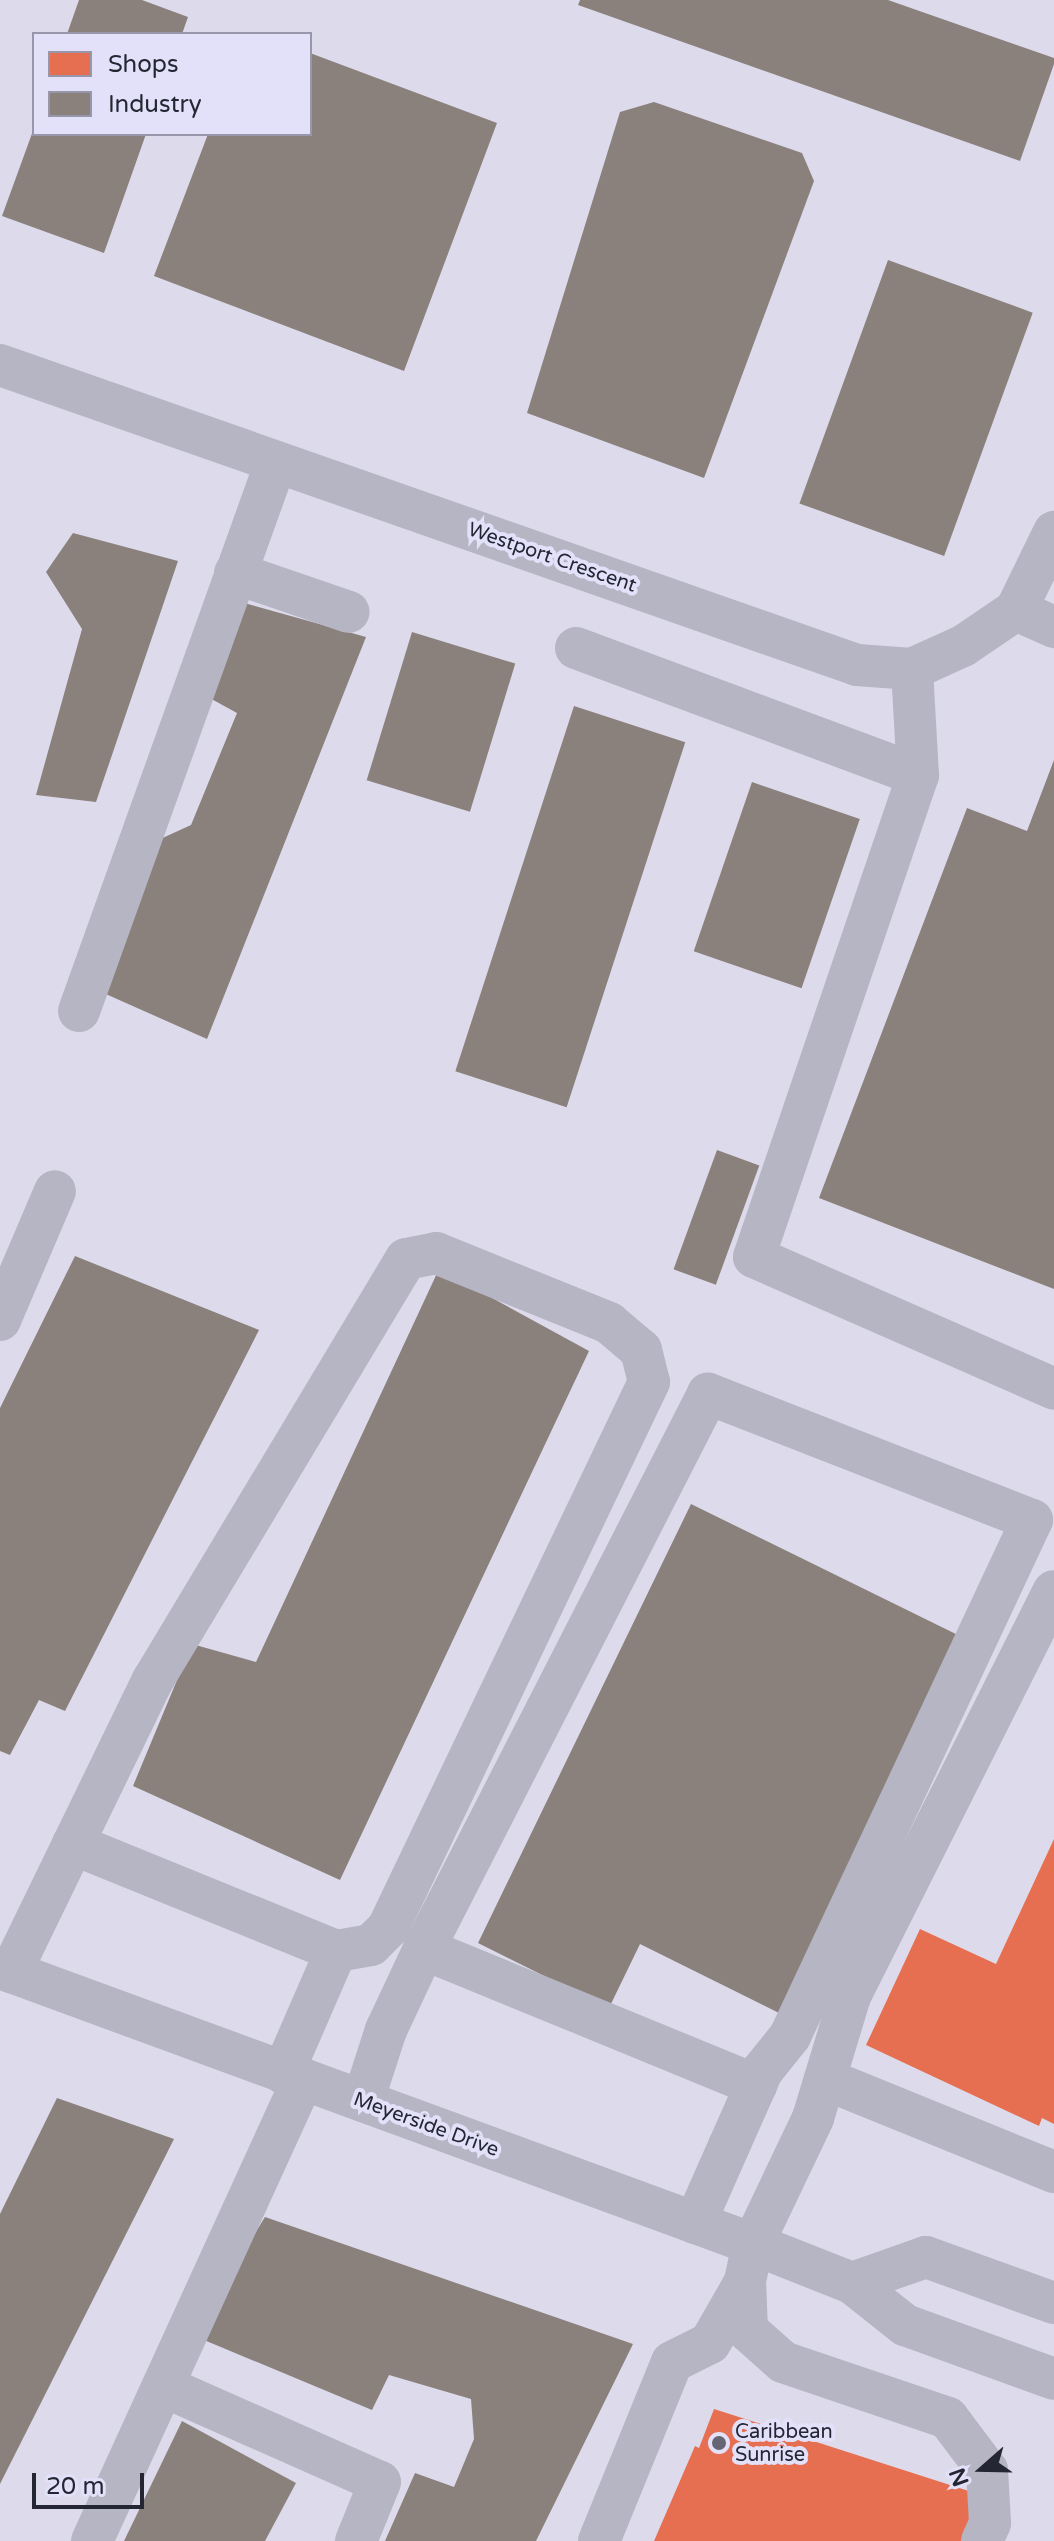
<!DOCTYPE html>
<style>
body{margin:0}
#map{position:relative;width:1054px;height:2541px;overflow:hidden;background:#dddbeb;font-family:"Varela Round",sans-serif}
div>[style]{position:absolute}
.shops>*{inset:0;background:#e76f51}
.industry>*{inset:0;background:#8a817c;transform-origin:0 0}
.minor>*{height:42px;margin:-21px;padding:0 21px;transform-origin:21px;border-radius:21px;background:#b5b5c3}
.dots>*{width:22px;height:22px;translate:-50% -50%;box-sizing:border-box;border:4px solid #e3e1f9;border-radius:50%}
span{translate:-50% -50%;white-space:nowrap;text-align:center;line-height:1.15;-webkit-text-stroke:8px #e3e1f9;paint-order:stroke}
.street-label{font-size:20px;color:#242633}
.poi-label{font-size:20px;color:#242633}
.left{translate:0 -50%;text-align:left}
.legend{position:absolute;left:32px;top:32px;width:280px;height:104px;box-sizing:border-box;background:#e3e1f9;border:2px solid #9796aa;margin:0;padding:10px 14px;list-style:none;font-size:24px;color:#242633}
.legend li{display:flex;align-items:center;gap:16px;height:40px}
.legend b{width:40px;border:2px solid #9796aa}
.north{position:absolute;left:942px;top:2429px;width:80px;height:80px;-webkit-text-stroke:6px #e3e1f9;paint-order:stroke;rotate:250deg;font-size:22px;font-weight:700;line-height:32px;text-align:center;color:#242633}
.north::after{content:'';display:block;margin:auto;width:28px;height:36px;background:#242633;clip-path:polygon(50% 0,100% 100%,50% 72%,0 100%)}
.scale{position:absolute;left:32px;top:2473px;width:112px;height:36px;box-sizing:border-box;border:4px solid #242633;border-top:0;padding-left:10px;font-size:24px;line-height:28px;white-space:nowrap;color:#242633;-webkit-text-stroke:6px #e3e1f9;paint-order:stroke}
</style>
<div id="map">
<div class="shops">
<i style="clip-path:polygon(1054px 1839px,1054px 2124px,1042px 2118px,1039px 2126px,866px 2045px,920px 1929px,996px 1964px)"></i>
<i style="clip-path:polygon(714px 2409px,978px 2494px,963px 2541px,654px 2541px,695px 2446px,699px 2448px)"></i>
</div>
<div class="industry">
<i style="clip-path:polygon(79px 0,142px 0,188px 17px,182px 34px,67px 34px)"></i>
<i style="clip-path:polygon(580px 0,888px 0,1054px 58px,1054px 64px,1020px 161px,578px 5px)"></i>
<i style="clip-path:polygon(310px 53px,497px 123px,404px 371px,154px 276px,208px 134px,310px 134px)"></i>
<i style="clip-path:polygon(654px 102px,802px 153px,814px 181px,704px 478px,527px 413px,620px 112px)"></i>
<i style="clip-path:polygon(34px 128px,34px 134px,146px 134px,104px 253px,2px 216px)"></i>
<i style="left:888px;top:260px;width:154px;height:259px;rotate:20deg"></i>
<i style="clip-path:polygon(73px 533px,178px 561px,96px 802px,36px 795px,82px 629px,46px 572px)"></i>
<i style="clip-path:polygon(237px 601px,366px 637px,207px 1039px,99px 991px,145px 846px,191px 825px,237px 713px,206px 696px)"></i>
<i style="left:412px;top:632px;width:108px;height:155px;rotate:17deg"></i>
<i style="left:574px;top:706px;width:117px;height:384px;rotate:18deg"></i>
<i style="clip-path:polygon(1054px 760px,1054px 1289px,819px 1198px,967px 808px,1027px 831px)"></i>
<i style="left:752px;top:782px;width:114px;height:179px;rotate:19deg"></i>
<i style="left:717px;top:1150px;width:45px;height:127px;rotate:20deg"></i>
<i style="clip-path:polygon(75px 1256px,259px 1330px,65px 1711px,39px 1700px,10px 1755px,0 1751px,0 1408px)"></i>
<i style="clip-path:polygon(439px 1269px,589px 1351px,340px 1880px,133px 1786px,192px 1644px,256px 1662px)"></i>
<i style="clip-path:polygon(691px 1504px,964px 1638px,781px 2014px,640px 1944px,609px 2008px,478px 1943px)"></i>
<i style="clip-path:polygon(57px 2098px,174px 2139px,0 2484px,0 2214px)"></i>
<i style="clip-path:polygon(265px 2217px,633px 2344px,536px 2541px,385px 2541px,415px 2473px,454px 2487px,474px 2439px,471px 2399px,389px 2375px,372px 2410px,192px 2335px)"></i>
<i style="clip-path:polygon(182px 2421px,296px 2483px,265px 2541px,124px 2541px)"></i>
</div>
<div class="minor">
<i style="left:0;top:365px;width:908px;rotate:19.29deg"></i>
<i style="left:857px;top:665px;width:55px;rotate:4.2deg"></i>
<i style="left:912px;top:669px;width:56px;rotate:-24.3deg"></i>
<i style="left:963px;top:646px;width:64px;rotate:-34.2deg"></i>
<i style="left:1016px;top:610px;width:87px;rotate:-64deg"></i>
<i style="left:235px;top:573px;width:120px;rotate:18.9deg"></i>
<i style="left:1016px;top:610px;width:42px;rotate:24.1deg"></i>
<i style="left:576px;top:648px;width:365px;rotate:20.4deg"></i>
<i style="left:912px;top:669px;width:106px;rotate:86.8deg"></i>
<i style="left:918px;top:775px;width:509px;rotate:108.79deg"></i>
<i style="left:754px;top:1257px;width:328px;rotate:23.7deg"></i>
<i style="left:79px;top:1011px;width:583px;rotate:-70.26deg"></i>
<i style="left:0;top:1320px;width:140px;rotate:-66.9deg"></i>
<i style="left:73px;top:1844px;width:284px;rotate:22.1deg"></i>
<i style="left:0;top:1968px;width:802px;rotate:20.13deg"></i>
<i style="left:753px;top:2244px;width:106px;rotate:21.5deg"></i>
<i style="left:852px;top:2283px;width:68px;rotate:38.4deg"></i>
<i style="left:905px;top:2325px;width:158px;rotate:19.9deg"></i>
<i style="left:11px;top:1972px;width:325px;rotate:-64.1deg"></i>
<i style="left:153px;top:1680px;width:491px;rotate:-59deg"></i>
<i style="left:406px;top:1259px;width:31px;rotate:-11deg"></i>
<i style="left:436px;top:1253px;width:187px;rotate:22deg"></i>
<i style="left:609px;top:1323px;width:42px;rotate:40.2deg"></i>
<i style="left:641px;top:1350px;width:33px;rotate:76deg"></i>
<i style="left:649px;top:1382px;width:605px;rotate:115.55deg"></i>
<i style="left:388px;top:1928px;width:24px;rotate:135deg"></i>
<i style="left:371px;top:1945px;width:36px;rotate:170deg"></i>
<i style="left:336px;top:1951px;width:133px;rotate:113.5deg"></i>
<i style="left:825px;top:2079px;width:247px;rotate:22.1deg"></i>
<i style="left:363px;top:2101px;width:75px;rotate:-72.1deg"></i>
<i style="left:386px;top:2030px;width:89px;rotate:-64.9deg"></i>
<i style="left:695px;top:2223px;width:84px;rotate:-66.2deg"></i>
<i style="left:729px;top:2146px;width:67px;rotate:-66.1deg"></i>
<i style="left:756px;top:2085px;width:15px;rotate:-67deg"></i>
<i style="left:762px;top:2071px;width:45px;rotate:-51.3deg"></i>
<i style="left:790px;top:2036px;width:570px;rotate:-64.87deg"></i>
<i style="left:1032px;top:1520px;width:348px;rotate:-158.7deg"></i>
<i style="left:708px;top:1394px;width:623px;rotate:117.1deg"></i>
<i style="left:424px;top:1949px;width:359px;rotate:22.3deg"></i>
<i style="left:852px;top:2283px;width:78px;rotate:-19.4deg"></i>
<i style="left:926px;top:2257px;width:136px;rotate:19.8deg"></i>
<i style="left:163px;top:2386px;width:237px;rotate:23.9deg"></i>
<i style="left:380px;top:2482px;width:64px;rotate:112.1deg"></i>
<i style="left:92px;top:2541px;width:508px;rotate:-65.45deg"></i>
<i style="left:599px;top:2541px;width:193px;rotate:-67.8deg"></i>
<i style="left:672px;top:2362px;width:42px;rotate:-26.6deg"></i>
<i style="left:710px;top:2343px;width:70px;rotate:-60.2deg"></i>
<i style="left:982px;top:2541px;width:20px;rotate:-66deg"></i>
<i style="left:990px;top:2523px;width:53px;rotate:-93.2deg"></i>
<i style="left:987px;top:2470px;width:65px;rotate:-126.9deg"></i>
<i style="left:948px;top:2418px;width:174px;rotate:-161.3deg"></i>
<i style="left:783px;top:2362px;width:48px;rotate:-138.4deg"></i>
<i style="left:747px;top:2330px;width:49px;rotate:-92.3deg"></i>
<i style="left:745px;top:2281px;width:38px;rotate:-78deg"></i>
<i style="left:753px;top:2244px;width:140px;rotate:-64.5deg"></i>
<i style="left:813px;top:2118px;width:127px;rotate:-73.1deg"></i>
<i style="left:850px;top:1996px;width:453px;rotate:-63.3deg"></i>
</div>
<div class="dots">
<i style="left:719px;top:2443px;background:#656573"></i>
</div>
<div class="street-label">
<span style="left:552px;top:558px;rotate:19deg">Westport Crescent</span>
<span style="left:426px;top:2125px;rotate:20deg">Meyerside Drive</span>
</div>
<div class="poi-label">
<span class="left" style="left:735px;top:2444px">Caribbean<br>Sunrise</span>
</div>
<ul class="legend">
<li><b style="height:22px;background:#e76f51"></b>Shops</li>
<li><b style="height:22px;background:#8a817c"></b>Industry</li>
</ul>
<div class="north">N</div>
<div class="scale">20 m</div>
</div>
